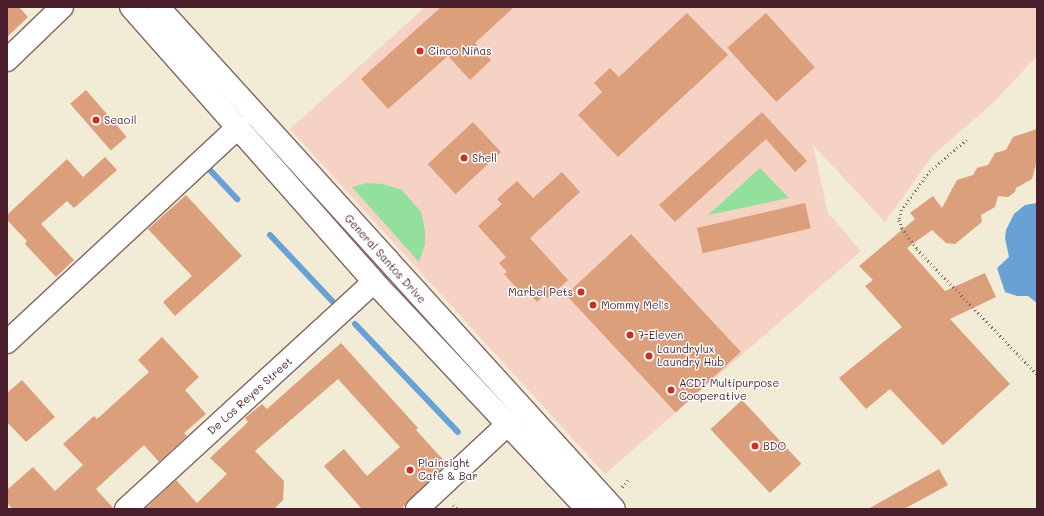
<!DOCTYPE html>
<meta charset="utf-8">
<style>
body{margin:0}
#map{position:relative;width:1044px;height:516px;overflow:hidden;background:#f2ebd5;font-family:Mali,sans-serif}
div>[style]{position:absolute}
.built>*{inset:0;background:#f6d2c4}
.green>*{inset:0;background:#93e09d}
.water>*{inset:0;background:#69a1d7}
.stream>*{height:6px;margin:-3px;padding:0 3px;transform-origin:3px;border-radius:3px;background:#69a1d7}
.building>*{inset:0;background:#dc9f7b;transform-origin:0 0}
.path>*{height:2.5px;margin-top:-1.25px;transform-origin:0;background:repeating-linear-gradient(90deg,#856666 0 1px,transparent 0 4px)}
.roads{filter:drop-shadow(1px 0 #856666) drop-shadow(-1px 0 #856666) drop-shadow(0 1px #856666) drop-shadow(0 -1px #856666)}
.minor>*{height:22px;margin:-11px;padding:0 11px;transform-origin:11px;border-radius:11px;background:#fff}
.highway>*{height:22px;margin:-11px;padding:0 11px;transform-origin:11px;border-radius:11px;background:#fff}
.dots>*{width:11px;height:11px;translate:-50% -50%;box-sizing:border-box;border:2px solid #fff;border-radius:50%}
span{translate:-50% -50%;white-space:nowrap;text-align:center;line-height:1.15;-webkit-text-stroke:3px #fff;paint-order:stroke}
.poi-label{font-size:11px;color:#4a1f2b}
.left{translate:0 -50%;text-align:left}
.right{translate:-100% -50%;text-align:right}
.street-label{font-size:11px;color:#4a1f2b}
.frame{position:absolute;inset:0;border:8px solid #4a1f2b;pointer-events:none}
</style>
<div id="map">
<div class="built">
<i style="clip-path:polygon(425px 7px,1037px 7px,1037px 56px,994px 102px,933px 155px,885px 222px,813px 145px,828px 213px,861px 251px,605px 474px,290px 129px)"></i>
</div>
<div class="green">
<i style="clip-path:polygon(760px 168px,789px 198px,708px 215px)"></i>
<i style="clip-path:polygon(367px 183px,383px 184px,402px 190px,421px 212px,425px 230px,425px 245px,419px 262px,352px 187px)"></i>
</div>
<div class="water">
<i style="clip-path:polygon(1037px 203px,1037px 303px,1028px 296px,1017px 296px,1005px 292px,997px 268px,1009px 257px,1005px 238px,1006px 230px,1014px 214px,1025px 205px)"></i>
</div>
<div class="stream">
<i style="left:210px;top:170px;width:40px;rotate:47deg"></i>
<i style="left:270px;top:235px;width:93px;rotate:46.7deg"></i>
<i style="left:355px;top:324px;width:149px;rotate:46.4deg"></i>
</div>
<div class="building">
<i style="clip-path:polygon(7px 7px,19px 7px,28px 17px,7px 37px)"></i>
<i style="clip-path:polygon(441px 7px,514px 7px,475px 43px,491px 60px,470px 80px,448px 56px,388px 109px,361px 79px)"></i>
<i style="clip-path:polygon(687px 13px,728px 55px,618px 157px,578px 115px,602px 92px,594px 83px,610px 68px,619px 77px)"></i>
<i style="left:766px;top:13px;width:73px;height:52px;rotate:48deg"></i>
<i style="left:86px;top:90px;width:62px;height:21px;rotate:49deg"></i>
<i style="clip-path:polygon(762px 112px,807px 161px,795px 172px,766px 139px,675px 222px,659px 205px)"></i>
<i style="left:473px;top:122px;width:41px;height:62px;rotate:47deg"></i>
<i style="clip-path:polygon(1037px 129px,1037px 160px,1032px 179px,1016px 188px,1015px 192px,1008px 197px,998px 196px,995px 207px,981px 215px,982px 222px,955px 244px,946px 243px,932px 230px,907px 248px,945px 291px,985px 273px,996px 297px,950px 319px,1010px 384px,943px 445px,890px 389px,866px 409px,839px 378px,902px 327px,865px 286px,873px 280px,859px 266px,915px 219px,910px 213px,933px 196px,942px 208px,957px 180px,973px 175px,977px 168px,988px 165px,995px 153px,1006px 150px,1013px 137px)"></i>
<i style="clip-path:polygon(105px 157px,117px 170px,74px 208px,67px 201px,41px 224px,74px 260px,56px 277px,25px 244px,27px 241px,7px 220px,7px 215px,67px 159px,83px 177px)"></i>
<i style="clip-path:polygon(562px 172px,580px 192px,530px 238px,568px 280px,548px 298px,544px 295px,537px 302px,527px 291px,523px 295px,504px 274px,507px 272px,499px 263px,506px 257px,478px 226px,502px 204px,497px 199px,517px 181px,533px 198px)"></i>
<i style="clip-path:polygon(186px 195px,242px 256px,175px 316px,163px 302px,192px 276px,148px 229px)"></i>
<i style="left:805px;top:203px;width:26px;height:111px;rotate:77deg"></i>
<i style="left:631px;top:234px;width:161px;height:89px;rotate:47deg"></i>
<i style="clip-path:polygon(162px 337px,199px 377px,185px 390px,206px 414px,184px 433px,187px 436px,159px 462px,144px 445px,96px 489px,114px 509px,13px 509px,7px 503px,7px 490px,33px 467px,55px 491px,83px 465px,63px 444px,94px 416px,97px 419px,149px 372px,138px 360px)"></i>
<i style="clip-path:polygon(341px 343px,418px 428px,416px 430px,447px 464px,401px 509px,362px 509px,324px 466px,344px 449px,367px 476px,400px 447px,338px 379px,255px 451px,284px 481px,283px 500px,274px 509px,145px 509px,176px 480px,197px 503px,227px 474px,210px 458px,248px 422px,245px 418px,262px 404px,267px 409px)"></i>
<i style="clip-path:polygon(22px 380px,55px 417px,26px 442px,7px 422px,7px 393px)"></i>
<i style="left:742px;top:400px;width:87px;height:43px;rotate:47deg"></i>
<i style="clip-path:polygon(939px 469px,948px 485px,904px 509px,868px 509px)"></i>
</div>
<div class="path">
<i style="left:967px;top:140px;width:48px;rotate:140deg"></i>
<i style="left:930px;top:171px;width:48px;rotate:125.7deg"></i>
<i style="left:902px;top:210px;width:10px;rotate:107deg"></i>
<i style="left:899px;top:220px;width:9px;rotate:69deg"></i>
<i style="left:902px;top:228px;width:26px;rotate:54deg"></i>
<i style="left:917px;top:249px;width:173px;rotate:46.2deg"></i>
<i style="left:622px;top:487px;width:9px;rotate:-49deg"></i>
<i style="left:453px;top:505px;width:6px;rotate:45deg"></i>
</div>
<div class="roads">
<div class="minor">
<i style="left:7px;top:60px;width:76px;rotate:-43.9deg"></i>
<i style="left:7px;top:342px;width:316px;rotate:-42.9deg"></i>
<i style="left:126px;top:509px;width:336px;rotate:-42.5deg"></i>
<i style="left:417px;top:509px;width:126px;rotate:-43.1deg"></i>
</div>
<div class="highway">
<i style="left:131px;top:7px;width:367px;rotate:48.5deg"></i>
<i style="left:374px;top:282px;width:311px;rotate:46.8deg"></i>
<i style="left:158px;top:7px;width:678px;rotate:47.75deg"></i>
</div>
</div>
<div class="dots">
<i style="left:420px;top:51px;background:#c8321e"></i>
<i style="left:96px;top:120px;background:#c8321e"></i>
<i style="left:464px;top:158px;background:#c8321e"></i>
<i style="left:581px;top:292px;background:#c8321e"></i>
<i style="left:593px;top:305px;background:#c8321e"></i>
<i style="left:630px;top:335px;background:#c8321e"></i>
<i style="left:649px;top:356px;background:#c8321e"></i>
<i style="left:671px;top:390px;background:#c8321e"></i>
<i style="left:755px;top:446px;background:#c8321e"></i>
<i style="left:410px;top:470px;background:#c8321e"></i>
</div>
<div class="poi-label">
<span class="left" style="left:428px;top:51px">Cinco Niñas</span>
<span class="left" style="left:104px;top:120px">Seaoil</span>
<span class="left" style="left:472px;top:158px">Shell</span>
<span class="right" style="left:573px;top:292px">Marbel Pets</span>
<span class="left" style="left:601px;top:305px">Mommy Mel's</span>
<span class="left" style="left:638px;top:335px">7-Eleven</span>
<span class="left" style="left:657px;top:356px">Laundrylux<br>Laundry Hub</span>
<span class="left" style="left:679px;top:390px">ACDI Multipurpose<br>Cooperative</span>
<span class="left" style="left:763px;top:446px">BDO</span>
<span class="left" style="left:418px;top:470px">Plainsight<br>Cafe &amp; Bar</span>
</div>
<div class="street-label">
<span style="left:385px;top:259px;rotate:48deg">General Santos Drive</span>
<span style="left:250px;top:396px;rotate:-42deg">De Los Reyes Street</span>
</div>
<div class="frame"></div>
</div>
